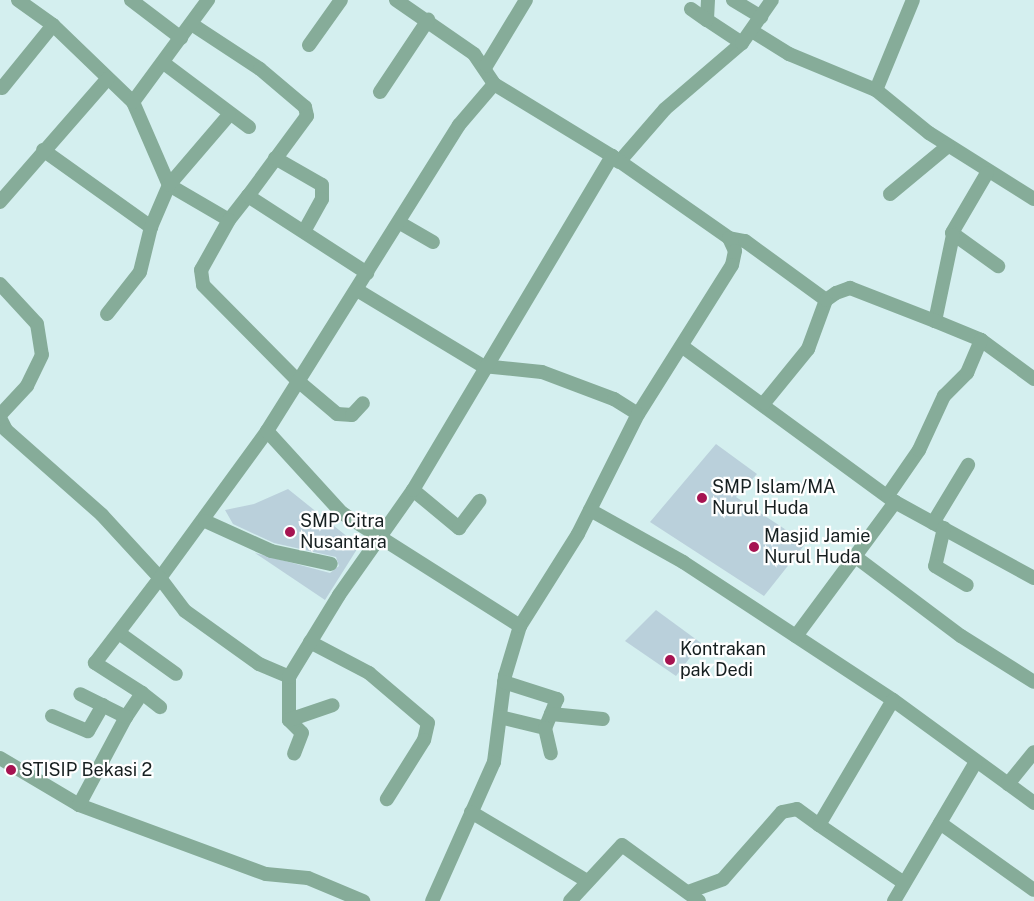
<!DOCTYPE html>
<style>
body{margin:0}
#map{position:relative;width:1034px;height:901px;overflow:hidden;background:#d4efef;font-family:"Public Sans",sans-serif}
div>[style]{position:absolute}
.building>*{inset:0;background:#bad0db}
.minor>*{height:14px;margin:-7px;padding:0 7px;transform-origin:7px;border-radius:7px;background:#86ac99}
.dots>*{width:14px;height:14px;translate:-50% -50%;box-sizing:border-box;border:2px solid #fff;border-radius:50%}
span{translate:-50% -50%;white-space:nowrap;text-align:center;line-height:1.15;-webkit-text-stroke:4.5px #fff;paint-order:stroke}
.poi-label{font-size:18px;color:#161f20}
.left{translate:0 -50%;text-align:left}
</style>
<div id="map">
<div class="building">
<i style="clip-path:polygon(716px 444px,757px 474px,736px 497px,806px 543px,764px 596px,650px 522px)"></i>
<i style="clip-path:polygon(288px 489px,359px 546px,325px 600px,255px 553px,330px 573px,339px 566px,336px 557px,274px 543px,233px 524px,225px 510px,254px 504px)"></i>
<i style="clip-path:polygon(656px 610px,701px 643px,676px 676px,625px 641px)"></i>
</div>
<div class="minor">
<i style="left:18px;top:0;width:43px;rotate:35.5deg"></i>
<i style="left:53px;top:25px;width:111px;rotate:43.9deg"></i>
<i style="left:133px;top:102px;width:90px;rotate:66.6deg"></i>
<i style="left:169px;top:185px;width:69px;rotate:30.3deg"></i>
<i style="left:229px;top:220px;width:31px;rotate:-52deg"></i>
<i style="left:248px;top:196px;width:142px;rotate:32.9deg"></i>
<i style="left:131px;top:0;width:63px;rotate:37.2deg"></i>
<i style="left:396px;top:0;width:95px;rotate:34.7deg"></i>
<i style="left:474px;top:54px;width:36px;rotate:56deg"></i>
<i style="left:708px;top:0;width:20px;rotate:93deg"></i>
<i style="left:707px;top:20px;width:42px;rotate:33.3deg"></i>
<i style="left:733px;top:0;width:33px;rotate:31deg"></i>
<i style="left:691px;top:9px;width:19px;rotate:35deg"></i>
<i style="left:193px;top:25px;width:80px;rotate:33.3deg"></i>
<i style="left:260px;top:69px;width:59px;rotate:40.2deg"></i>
<i style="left:305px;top:107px;width:9px;rotate:77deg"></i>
<i style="left:307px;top:116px;width:99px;rotate:126.4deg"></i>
<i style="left:752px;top:31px;width:44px;rotate:31.9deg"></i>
<i style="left:789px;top:54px;width:94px;rotate:22.5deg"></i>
<i style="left:876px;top:90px;width:68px;rotate:39.1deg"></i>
<i style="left:929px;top:133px;width:124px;rotate:32.2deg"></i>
<i style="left:309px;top:45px;width:55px;rotate:-54.6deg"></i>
<i style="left:165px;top:64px;width:105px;rotate:36.9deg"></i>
<i style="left:486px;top:66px;width:77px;rotate:-58.8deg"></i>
<i style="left:2px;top:88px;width:81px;rotate:-51deg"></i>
<i style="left:876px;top:90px;width:97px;rotate:-67.7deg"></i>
<i style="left:380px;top:92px;width:87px;rotate:-56.3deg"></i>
<i style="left:133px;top:102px;width:127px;rotate:-53.7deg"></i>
<i style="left:43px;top:150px;width:133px;rotate:35.5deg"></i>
<i style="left:275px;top:158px;width:54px;rotate:29.9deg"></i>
<i style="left:322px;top:185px;width:14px;rotate:90deg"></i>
<i style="left:322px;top:199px;width:35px;rotate:119deg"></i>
<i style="left:619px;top:162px;width:70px;rotate:-49deg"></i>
<i style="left:665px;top:109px;width:101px;rotate:-40.6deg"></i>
<i style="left:742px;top:43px;width:52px;rotate:-55.1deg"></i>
<i style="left:987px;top:173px;width:69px;rotate:120.3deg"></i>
<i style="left:952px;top:233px;width:57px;rotate:35.7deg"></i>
<i style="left:890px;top:194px;width:75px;rotate:-39.6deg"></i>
<i style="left:0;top:202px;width:164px;rotate:-48.9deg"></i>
<i style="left:229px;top:220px;width:57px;rotate:119.2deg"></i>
<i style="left:201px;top:270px;width:15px;rotate:82deg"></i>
<i style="left:203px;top:285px;width:135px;rotate:45.3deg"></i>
<i style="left:298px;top:381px;width:51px;rotate:40.2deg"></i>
<i style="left:337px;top:414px;width:15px;rotate:4deg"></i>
<i style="left:352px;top:415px;width:16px;rotate:-47deg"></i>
<i style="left:400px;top:223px;width:38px;rotate:30deg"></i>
<i style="left:953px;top:235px;width:88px;rotate:101.8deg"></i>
<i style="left:935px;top:321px;width:50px;rotate:22.4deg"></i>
<i style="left:981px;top:340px;width:66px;rotate:36.3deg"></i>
<i style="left:729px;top:238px;width:16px;rotate:11deg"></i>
<i style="left:745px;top:241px;width:100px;rotate:36.1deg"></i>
<i style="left:0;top:284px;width:54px;rotate:47.2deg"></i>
<i style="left:37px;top:324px;width:31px;rotate:81deg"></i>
<i style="left:42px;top:355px;width:34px;rotate:116deg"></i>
<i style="left:27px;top:386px;width:40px;rotate:133deg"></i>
<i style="left:357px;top:290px;width:147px;rotate:31.1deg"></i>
<i style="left:483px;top:366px;width:59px;rotate:5.8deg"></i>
<i style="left:542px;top:372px;width:77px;rotate:20.6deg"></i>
<i style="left:614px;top:399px;width:28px;rotate:32deg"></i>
<i style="left:107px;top:314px;width:53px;rotate:-51.8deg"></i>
<i style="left:140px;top:272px;width:46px;rotate:-76.3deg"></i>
<i style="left:151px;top:227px;width:46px;rotate:-66.8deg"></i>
<i style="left:169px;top:185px;width:92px;rotate:-49.4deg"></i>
<i style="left:683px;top:347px;width:263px;rotate:36.2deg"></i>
<i style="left:895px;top:502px;width:158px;rotate:28.7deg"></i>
<i style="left:764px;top:403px;width:70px;rotate:-50.8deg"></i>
<i style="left:808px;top:349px;width:52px;rotate:-69.8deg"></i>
<i style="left:826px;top:300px;width:12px;rotate:-35deg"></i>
<i style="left:836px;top:293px;width:15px;rotate:-20deg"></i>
<i style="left:850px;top:288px;width:91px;rotate:21.2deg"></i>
<i style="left:0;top:418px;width:13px;rotate:63deg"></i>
<i style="left:6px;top:430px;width:128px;rotate:41.5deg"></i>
<i style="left:102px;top:515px;width:86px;rotate:47.4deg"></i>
<i style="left:160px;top:578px;width:182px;rotate:-53.9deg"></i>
<i style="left:267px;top:431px;width:361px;rotate:-57.9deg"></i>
<i style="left:459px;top:125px;width:54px;rotate:-49.5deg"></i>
<i style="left:494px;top:84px;width:138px;rotate:31.4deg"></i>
<i style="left:612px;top:156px;width:143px;rotate:35deg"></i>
<i style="left:729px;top:238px;width:14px;rotate:65deg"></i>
<i style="left:735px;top:251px;width:14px;rotate:102deg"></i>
<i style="left:732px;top:265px;width:176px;rotate:122.2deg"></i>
<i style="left:638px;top:414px;width:134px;rotate:116.6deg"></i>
<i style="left:578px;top:534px;width:109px;rotate:122.2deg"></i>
<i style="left:520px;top:626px;width:52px;rotate:106.7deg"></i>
<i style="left:505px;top:676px;width:87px;rotate:97.3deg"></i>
<i style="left:494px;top:762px;width:152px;rotate:114deg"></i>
<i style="left:267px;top:431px;width:111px;rotate:47.6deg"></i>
<i style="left:342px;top:513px;width:211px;rotate:32.4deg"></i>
<i style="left:413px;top:490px;width:60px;rotate:39.6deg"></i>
<i style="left:459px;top:528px;width:34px;rotate:-53deg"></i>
<i style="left:888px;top:495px;width:55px;rotate:-55.4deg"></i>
<i style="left:919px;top:450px;width:60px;rotate:-65.2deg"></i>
<i style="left:944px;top:396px;width:33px;rotate:-45deg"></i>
<i style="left:967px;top:373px;width:36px;rotate:-67deg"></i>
<i style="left:590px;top:510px;width:107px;rotate:29.2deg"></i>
<i style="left:683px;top:562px;width:251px;rotate:33.3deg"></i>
<i style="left:893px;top:700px;width:175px;rotate:36.1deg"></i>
<i style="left:205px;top:521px;width:72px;rotate:24.4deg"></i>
<i style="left:271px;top:551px;width:61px;rotate:12.2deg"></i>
<i style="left:933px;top:523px;width:68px;rotate:-58.9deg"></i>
<i style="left:944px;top:528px;width:39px;rotate:103deg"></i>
<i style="left:935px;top:566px;width:37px;rotate:31deg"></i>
<i style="left:857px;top:558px;width:130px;rotate:36.9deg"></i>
<i style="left:961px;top:636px;width:86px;rotate:32.2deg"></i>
<i style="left:119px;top:633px;width:70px;rotate:35.7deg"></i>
<i style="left:796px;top:636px;width:167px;rotate:-53.5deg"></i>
<i style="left:310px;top:642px;width:67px;rotate:27.7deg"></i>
<i style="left:369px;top:673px;width:77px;rotate:40.3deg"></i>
<i style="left:428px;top:723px;width:17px;rotate:103deg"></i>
<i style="left:424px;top:740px;width:70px;rotate:122.1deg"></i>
<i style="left:289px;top:677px;width:43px;rotate:90deg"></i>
<i style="left:289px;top:720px;width:18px;rotate:45deg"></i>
<i style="left:302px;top:733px;width:22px;rotate:111deg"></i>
<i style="left:504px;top:682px;width:56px;rotate:17.8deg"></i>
<i style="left:557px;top:699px;width:31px;rotate:112deg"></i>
<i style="left:142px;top:693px;width:56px;rotate:-147.4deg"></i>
<i style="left:95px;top:663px;width:107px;rotate:-52.6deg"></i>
<i style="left:160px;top:578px;width:41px;rotate:52.9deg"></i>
<i style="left:185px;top:611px;width:91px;rotate:35.6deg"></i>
<i style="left:259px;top:664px;width:33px;rotate:23deg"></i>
<i style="left:289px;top:677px;width:96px;rotate:-58.6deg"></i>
<i style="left:339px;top:595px;width:128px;rotate:-54.8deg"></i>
<i style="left:413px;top:490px;width:389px;rotate:-59.2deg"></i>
<i style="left:551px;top:714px;width:52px;rotate:5.5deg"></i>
<i style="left:52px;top:716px;width:39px;rotate:23deg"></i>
<i style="left:88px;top:731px;width:30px;rotate:-60deg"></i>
<i style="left:126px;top:717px;width:29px;rotate:-56deg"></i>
<i style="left:142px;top:693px;width:23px;rotate:38deg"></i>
<i style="left:500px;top:717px;width:46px;rotate:13.7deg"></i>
<i style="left:545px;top:728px;width:26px;rotate:77deg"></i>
<i style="left:289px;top:720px;width:46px;rotate:-18.8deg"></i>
<i style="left:0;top:758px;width:92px;rotate:30.7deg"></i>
<i style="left:79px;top:805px;width:199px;rotate:20.3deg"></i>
<i style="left:266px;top:874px;width:42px;rotate:5.4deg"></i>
<i style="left:308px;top:878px;width:60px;rotate:22.7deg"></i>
<i style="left:1008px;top:784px;width:41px;rotate:-50.9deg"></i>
<i style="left:79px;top:805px;width:100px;rotate:-61.9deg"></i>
<i style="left:126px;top:717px;width:51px;rotate:-153.4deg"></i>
<i style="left:471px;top:812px;width:135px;rotate:30.7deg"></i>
<i style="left:940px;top:823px;width:115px;rotate:35.5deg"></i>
<i style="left:819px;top:825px;width:103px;rotate:34.3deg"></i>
<i style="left:688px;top:892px;width:37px;rotate:-20deg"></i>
<i style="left:723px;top:879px;width:89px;rotate:-48.6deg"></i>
<i style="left:782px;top:812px;width:15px;rotate:-11deg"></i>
<i style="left:797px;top:809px;width:27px;rotate:36deg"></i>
<i style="left:819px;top:825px;width:145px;rotate:-59.4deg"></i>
<i style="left:570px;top:901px;width:76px;rotate:-47.1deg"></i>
<i style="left:622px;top:845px;width:95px;rotate:36deg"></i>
<i style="left:894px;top:901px;width:161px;rotate:-59.5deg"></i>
</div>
<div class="dots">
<i style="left:702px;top:498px;background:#a61351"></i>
<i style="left:290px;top:532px;background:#a61351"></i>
<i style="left:754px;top:547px;background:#a61351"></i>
<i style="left:670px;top:660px;background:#a61351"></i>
<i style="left:11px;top:770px;background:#a61351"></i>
</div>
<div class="poi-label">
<span class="left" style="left:712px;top:498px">SMP Islam/MA<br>Nurul Huda</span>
<span class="left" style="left:300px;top:532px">SMP Citra<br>Nusantara</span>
<span class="left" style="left:764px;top:547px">Masjid Jamie<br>Nurul Huda</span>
<span class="left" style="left:680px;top:660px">Kontrakan<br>pak Dedi</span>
<span class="left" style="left:21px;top:770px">STISIP Bekasi 2</span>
</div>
</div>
